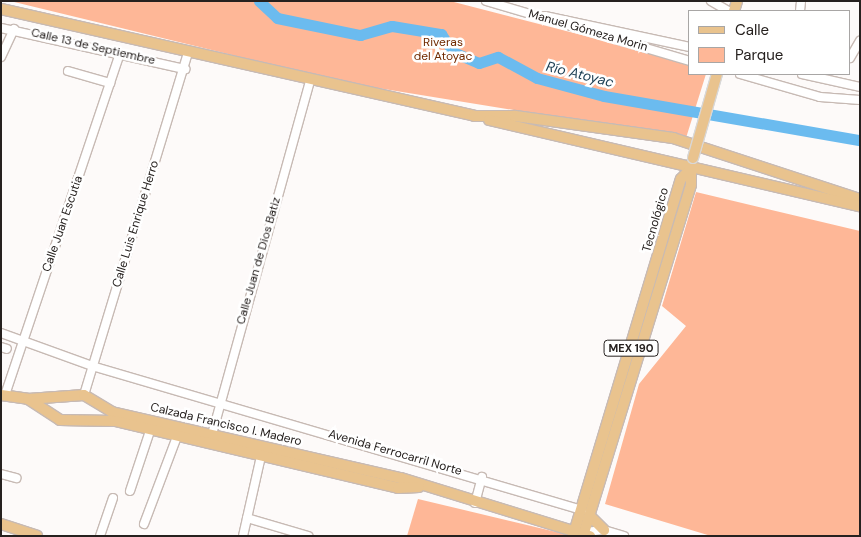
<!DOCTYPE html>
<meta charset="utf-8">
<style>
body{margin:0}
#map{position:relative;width:861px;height:537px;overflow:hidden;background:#fdfaf9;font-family:"DM Sans",sans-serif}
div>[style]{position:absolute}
.green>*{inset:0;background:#feb797}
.river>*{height:11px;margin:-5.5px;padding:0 5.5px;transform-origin:5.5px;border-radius:5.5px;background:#6bbbef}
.roads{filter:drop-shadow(1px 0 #c7bab4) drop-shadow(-1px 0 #c7bab4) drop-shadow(0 1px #c7bab4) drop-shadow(0 -1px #c7bab4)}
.minor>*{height:8px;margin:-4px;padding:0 4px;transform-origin:4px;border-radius:4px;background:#fff}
.major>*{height:10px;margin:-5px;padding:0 5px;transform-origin:5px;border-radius:5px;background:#e9c38e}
.bridges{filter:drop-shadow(1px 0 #d8d7d7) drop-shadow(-1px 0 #d8d7d7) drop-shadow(0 1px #d8d7d7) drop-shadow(0 -1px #d8d7d7)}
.major-bridge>*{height:10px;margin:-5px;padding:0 5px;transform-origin:5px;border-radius:5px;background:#e9c38e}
span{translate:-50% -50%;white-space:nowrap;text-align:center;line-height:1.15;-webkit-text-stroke:5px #fff;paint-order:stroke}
.shield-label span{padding:1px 4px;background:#fff;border:1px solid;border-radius:4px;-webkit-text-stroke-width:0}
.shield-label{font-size:11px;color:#26211f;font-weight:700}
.street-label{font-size:12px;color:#26211f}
.park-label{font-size:12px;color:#702a00}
.water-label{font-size:14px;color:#1a3d52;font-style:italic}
.frame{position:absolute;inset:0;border:2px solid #26211f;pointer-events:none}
.legend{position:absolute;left:688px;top:10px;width:162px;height:65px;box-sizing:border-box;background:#fff;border:1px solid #a8a6a5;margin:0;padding:6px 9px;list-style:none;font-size:15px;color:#26211f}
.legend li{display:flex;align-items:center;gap:10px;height:25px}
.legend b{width:25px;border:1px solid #a8a6a5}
</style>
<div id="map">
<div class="green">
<i style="clip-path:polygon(10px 1px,450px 1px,690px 63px,690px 74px,706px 74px,686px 138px,347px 83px)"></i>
<i style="clip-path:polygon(696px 192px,860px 231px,860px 536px,711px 536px,605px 504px,639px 384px,686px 326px,662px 306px)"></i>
<i style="clip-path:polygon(418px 499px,569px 535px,407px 536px)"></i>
</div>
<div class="river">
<i style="left:259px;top:1px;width:25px;rotate:43deg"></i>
<i style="left:277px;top:18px;width:85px;rotate:11.6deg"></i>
<i style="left:360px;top:35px;width:33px;rotate:-16deg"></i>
<i style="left:392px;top:26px;width:50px;rotate:9.3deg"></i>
<i style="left:441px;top:34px;width:22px;rotate:56deg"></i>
<i style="left:453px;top:52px;width:28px;rotate:23deg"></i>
<i style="left:479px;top:63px;width:20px;rotate:-18deg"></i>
<i style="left:498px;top:57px;width:44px;rotate:28.3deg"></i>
<i style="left:537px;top:78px;width:69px;rotate:15deg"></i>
<i style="left:604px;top:96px;width:260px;rotate:9.8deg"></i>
</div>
<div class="roads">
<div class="minor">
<i style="left:486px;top:1px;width:213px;rotate:16.4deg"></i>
<i style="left:711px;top:1px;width:20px;rotate:30deg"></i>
<i style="left:800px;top:11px;width:10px;rotate:-84deg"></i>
<i style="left:545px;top:16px;width:148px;rotate:12.1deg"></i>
<i style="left:1px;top:28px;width:189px;rotate:12.6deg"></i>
<i style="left:1px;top:57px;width:31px;rotate:-65deg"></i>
<i style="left:850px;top:58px;width:20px;rotate:-60deg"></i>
<i style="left:68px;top:71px;width:44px;rotate:15.9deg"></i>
<i style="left:740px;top:74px;width:83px;rotate:16deg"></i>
<i style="left:820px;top:97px;width:40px;rotate:4.3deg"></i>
<i style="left:802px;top:74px;width:59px;rotate:12.6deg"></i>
<i style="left:1px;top:333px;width:97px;rotate:19.9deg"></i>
<i style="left:92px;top:366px;width:511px;rotate:16.38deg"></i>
<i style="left:1px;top:347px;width:6px;rotate:18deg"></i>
<i style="left:5px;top:395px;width:360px;rotate:-71.4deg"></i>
<i style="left:84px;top:395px;width:357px;rotate:-73.1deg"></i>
<i style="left:211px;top:438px;width:370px;rotate:-74.5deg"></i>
<i style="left:1px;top:474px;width:16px;rotate:15deg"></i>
<i style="left:130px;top:491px;width:66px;rotate:-71.6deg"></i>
<i style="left:475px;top:503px;width:27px;rotate:-75deg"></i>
<i style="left:247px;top:518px;width:64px;rotate:16.4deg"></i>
<i style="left:144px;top:524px;width:96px;rotate:-69.3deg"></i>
<i style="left:585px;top:532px;width:19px;rotate:-6deg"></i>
<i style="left:604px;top:530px;width:21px;rotate:17deg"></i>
<i style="left:100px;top:536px;width:40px;rotate:-71.1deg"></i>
<i style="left:243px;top:536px;width:86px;rotate:-77.3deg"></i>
</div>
<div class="major">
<i style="left:1px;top:9px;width:485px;rotate:12.7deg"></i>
<i style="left:474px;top:116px;width:41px"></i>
<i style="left:515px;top:116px;width:160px;rotate:7.9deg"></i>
<i style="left:673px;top:138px;width:197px;rotate:18.1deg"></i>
<i style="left:734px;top:11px;width:10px;rotate:-73deg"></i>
<i style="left:489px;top:120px;width:381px;rotate:13.1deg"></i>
<i style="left:1px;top:395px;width:27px;rotate:8deg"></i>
<i style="left:28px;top:399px;width:56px;rotate:-4.1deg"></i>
<i style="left:84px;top:395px;width:33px;rotate:31deg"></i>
<i style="left:112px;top:412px;width:296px;rotate:12.9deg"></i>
<i style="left:401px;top:478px;width:198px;rotate:17.1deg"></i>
<i style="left:28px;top:399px;width:38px;rotate:33deg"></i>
<i style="left:60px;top:420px;width:55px;rotate:1deg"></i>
<i style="left:115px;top:421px;width:291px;rotate:13.3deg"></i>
<i style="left:398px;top:488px;width:21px;rotate:-3deg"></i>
<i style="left:590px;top:516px;width:20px;rotate:45deg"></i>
<i style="left:1px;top:524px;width:38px;rotate:18deg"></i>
<i style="left:573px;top:536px;width:373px;rotate:-73.2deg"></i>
<i style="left:681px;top:179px;width:13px;rotate:-48deg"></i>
<i style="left:583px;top:536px;width:367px;rotate:-72.9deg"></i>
<i style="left:691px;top:185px;width:21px;rotate:-90deg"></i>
</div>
</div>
<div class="bridges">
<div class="major-bridge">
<i style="left:693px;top:158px;width:87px;rotate:-74.1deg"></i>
</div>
</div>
<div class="shield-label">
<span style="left:631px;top:348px">MEX 190</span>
</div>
<div class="street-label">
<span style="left:588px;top:31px;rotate:16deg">Manuel Gómeza Morin</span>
<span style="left:93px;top:47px;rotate:13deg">Calle 13 de Septiembre</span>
<span style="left:656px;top:220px;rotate:-74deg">Tecnológico</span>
<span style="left:63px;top:224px;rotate:-71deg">Calle Juan Escutia</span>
<span style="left:136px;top:224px;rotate:-73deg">Calle Luis Enrique Herro</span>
<span style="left:259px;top:261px;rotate:-74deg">Calle Juan de Dios Batiz</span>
<span style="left:226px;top:425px;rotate:13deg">Calzada Francisco I. Madero</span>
<span style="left:395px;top:453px;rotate:16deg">Avenida Ferrocarril Norte</span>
</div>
<div class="park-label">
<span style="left:443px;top:50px">Riveras<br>del Atoyac</span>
</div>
<div class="water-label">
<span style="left:580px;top:74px;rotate:14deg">Río Atoyac</span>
</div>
<div class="frame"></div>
<ul class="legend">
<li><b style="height:6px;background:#e9c38e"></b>Calle</li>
<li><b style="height:14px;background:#feb797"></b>Parque</li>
</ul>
</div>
